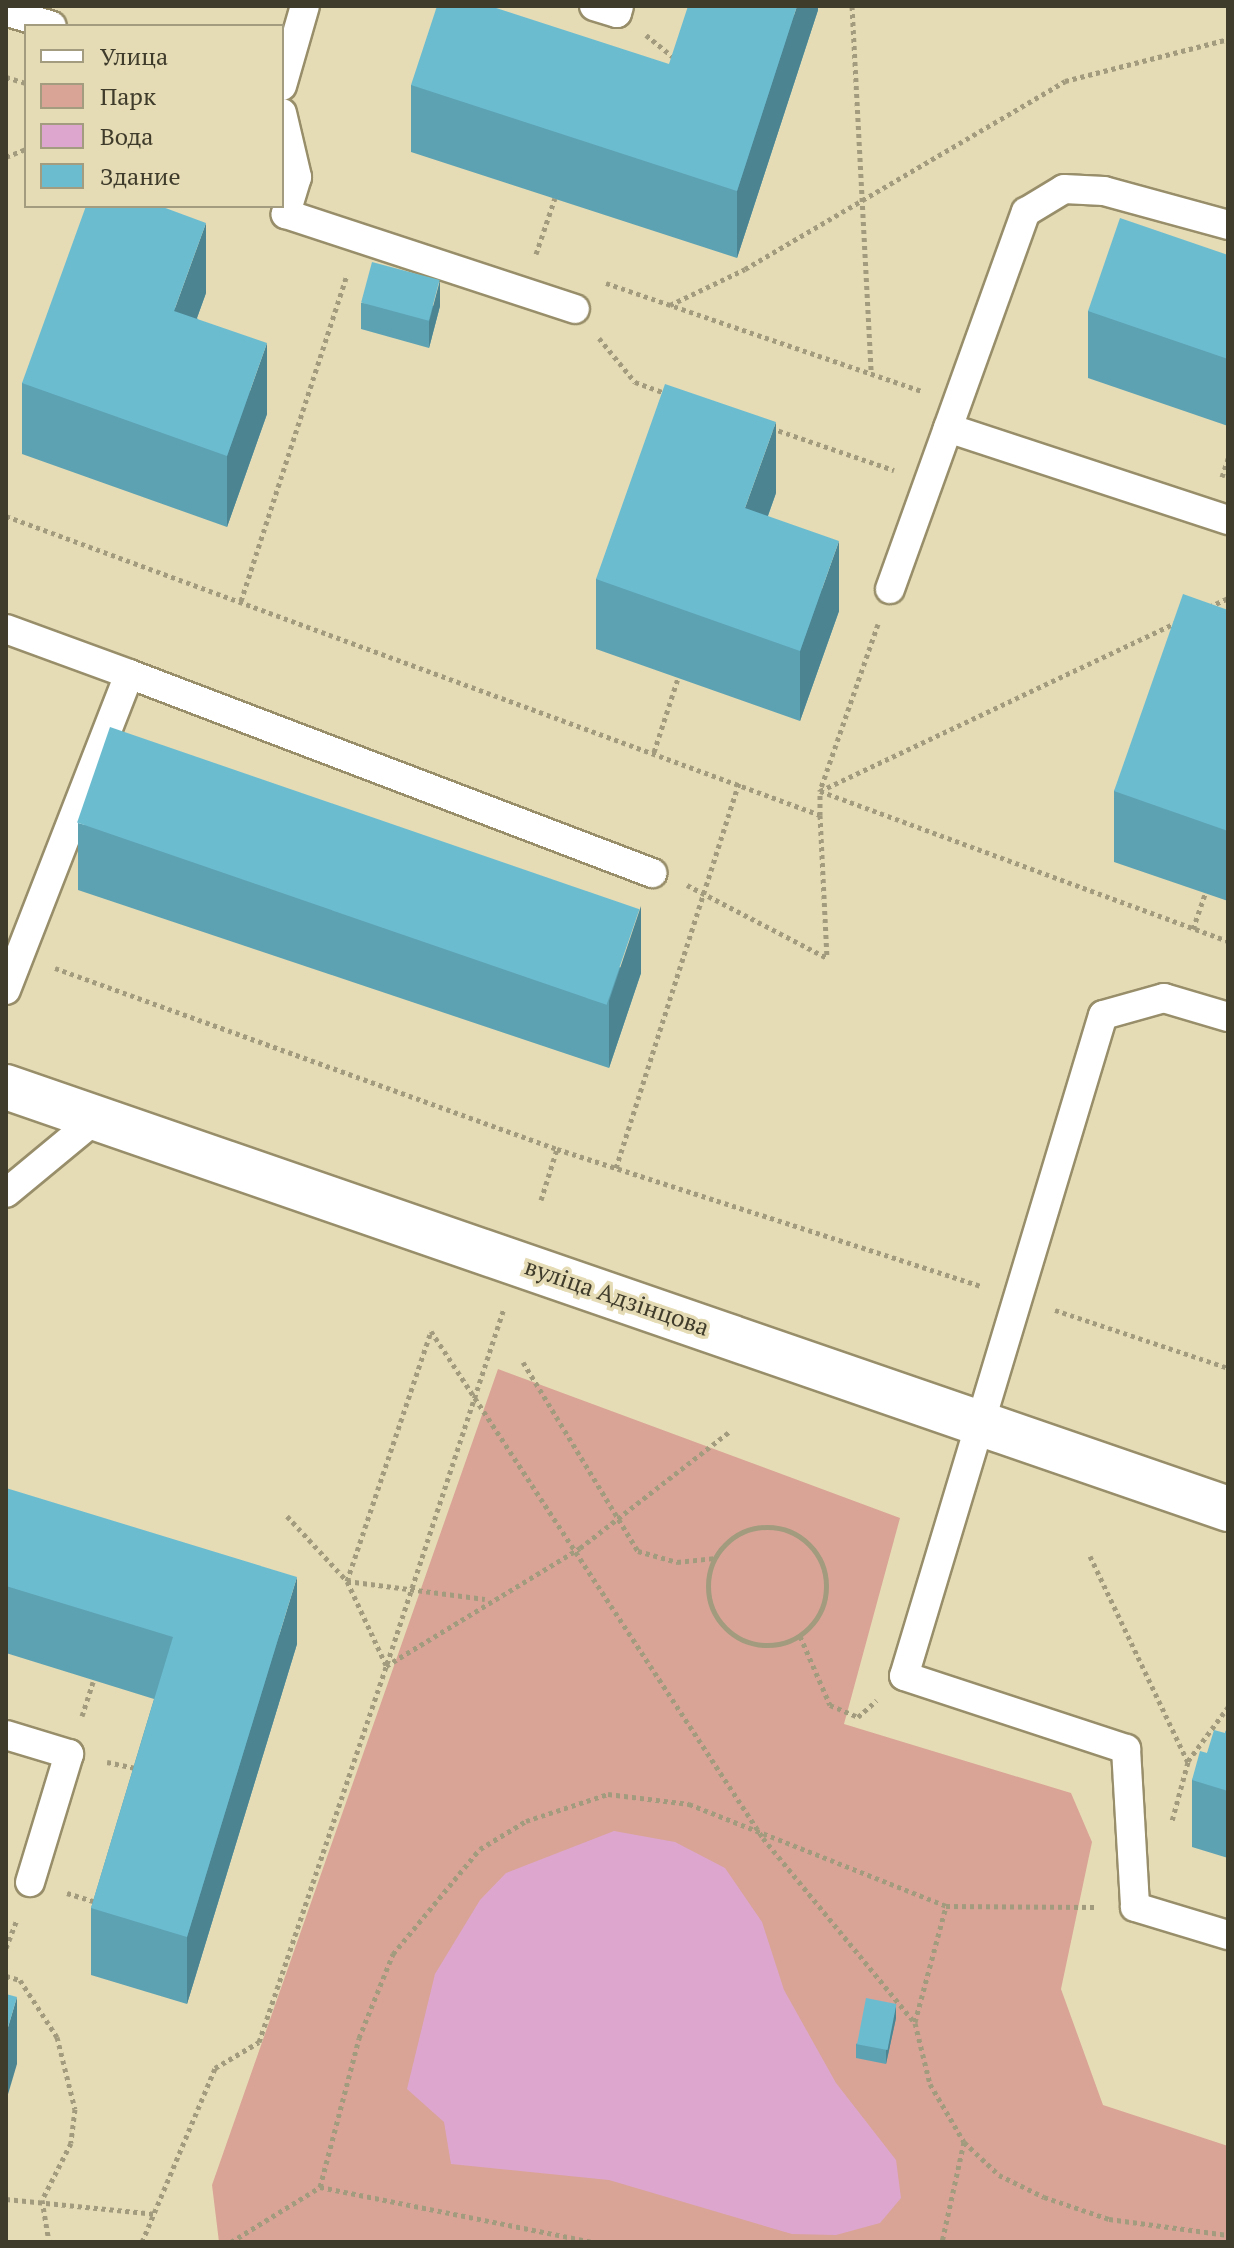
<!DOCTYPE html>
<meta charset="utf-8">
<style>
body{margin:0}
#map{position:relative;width:1234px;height:2248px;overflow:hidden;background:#e5dcb5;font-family:"PT Serif",serif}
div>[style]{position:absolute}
.green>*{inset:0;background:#d9a496}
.water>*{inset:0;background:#dda6cf}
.path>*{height:5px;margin-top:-2.5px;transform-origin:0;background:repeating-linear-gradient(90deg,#a29b7d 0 4px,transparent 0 8px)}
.path>.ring{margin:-2.5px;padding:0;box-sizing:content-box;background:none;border:5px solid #a29b7d;border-radius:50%}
.roads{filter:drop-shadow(2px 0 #988e6a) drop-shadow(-2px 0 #988e6a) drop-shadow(0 2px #988e6a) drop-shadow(0 -2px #988e6a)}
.service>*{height:28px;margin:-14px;padding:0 14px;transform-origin:14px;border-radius:14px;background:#fff}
.secondary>*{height:44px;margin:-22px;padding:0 22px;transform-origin:22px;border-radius:22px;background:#fff}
.wall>*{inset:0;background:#5da2b3}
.shaded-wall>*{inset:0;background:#4c8492}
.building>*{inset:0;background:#6cbcd0;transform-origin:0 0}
span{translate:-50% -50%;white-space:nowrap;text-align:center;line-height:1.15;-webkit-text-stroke:7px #e5dcb5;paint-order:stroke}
.street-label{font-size:24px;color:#403c2c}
.frame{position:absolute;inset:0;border:8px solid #403c2c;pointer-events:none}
.legend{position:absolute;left:24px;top:24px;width:260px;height:184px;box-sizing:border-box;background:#e5dcb5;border:2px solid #a39c7e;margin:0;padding:10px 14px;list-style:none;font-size:24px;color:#403c2c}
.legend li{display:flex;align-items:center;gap:16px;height:40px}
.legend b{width:40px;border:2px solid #a39c7e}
</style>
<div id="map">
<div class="green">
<i style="clip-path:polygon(498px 1369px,900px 1518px,844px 1724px,1071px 1793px,1092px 1842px,1061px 1989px,1103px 2105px,1228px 2146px,1228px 2242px,219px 2242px,212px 2185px)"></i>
</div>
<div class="water">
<i style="clip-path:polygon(614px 1831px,675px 1842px,725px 1868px,762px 1922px,784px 1990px,836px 2083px,896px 2160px,901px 2198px,880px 2223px,836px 2235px,792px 2234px,609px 2180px,451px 2164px,444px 2122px,407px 2089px,435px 1974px,480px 1900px,506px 1873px)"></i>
</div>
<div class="path">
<i style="left:852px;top:6px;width:367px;rotate:87deg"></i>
<i style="left:646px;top:35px;width:38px;rotate:39deg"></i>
<i style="left:6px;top:77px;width:21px;rotate:17deg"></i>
<i style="left:6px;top:157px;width:22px;rotate:-22deg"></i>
<i style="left:536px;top:254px;width:59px;rotate:-71.3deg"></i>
<i style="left:606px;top:283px;width:334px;rotate:18.9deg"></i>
<i style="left:670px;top:305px;width:83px;rotate:-25.6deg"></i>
<i style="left:745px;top:269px;width:371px;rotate:-30.4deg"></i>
<i style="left:1065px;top:81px;width:168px;rotate:-14.4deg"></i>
<i style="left:599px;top:338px;width:57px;rotate:50.7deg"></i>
<i style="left:635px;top:382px;width:33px;rotate:20deg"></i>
<i style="left:771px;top:428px;width:130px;rotate:18.9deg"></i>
<i style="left:1222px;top:477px;width:20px;rotate:-72deg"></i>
<i style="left:6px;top:516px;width:867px;rotate:20.17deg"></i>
<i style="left:820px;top:815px;width:24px;rotate:-90deg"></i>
<i style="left:820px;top:791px;width:396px;rotate:-25.3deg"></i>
<i style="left:241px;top:601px;width:343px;rotate:-72deg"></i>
<i style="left:1209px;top:607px;width:21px;rotate:-25deg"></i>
<i style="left:878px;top:624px;width:177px;rotate:109.2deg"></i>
<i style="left:820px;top:791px;width:435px;rotate:20.2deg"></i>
<i style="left:654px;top:752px;width:78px;rotate:-72deg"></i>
<i style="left:820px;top:815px;width:142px;rotate:87.2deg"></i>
<i style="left:687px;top:885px;width:158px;rotate:27.5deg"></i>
<i style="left:1193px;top:929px;width:37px;rotate:-71deg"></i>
<i style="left:55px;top:968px;width:534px;rotate:19.83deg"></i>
<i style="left:557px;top:1149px;width:445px;rotate:17.9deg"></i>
<i style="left:616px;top:1168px;width:404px;rotate:-72.3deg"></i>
<i style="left:541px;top:1200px;width:53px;rotate:-72.6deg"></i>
<i style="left:1055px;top:1310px;width:182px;rotate:18.5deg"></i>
<i style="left:431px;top:1331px;width:606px;rotate:56.78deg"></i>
<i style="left:763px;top:1838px;width:239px;rotate:50.6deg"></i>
<i style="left:915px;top:2023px;width:63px;rotate:76.2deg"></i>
<i style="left:930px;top:2084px;width:67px;rotate:59.6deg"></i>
<i style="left:964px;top:2142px;width:102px;rotate:102.4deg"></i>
<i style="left:523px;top:1362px;width:221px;rotate:58.7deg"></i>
<i style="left:638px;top:1551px;width:41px;rotate:15.8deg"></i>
<i style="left:677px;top:1562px;width:37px;rotate:-6deg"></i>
<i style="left:287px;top:1516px;width:88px;rotate:47.3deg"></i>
<i style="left:347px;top:1581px;width:139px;rotate:7.4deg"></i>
<i class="ring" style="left:708px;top:1527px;width:113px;height:113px"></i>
<i style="left:1090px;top:1556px;width:228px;rotate:64.6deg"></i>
<i style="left:1188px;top:1762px;width:61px;rotate:105.2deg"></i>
<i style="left:800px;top:1636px;width:75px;rotate:66.5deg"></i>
<i style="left:830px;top:1705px;width:30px;rotate:23deg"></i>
<i style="left:858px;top:1717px;width:25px;rotate:-42deg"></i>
<i style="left:387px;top:1664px;width:374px;rotate:-71.8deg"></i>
<i style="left:386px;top:1665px;width:93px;rotate:-114.9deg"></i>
<i style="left:347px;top:1581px;width:264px;rotate:-71.4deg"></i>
<i style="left:82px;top:1716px;width:36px;rotate:-72deg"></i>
<i style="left:1188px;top:1761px;width:67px;rotate:-53.5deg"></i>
<i style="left:107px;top:1762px;width:34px;rotate:12deg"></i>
<i style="left:67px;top:1893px;width:30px;rotate:17deg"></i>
<i style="left:6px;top:1948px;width:31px;rotate:-69deg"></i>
<i style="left:6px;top:1976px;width:15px;rotate:16deg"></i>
<i style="left:20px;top:1980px;width:68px;rotate:57deg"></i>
<i style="left:57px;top:2037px;width:74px;rotate:76deg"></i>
<i style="left:75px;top:2109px;width:34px;rotate:97deg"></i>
<i style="left:71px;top:2143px;width:64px;rotate:117deg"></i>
<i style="left:42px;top:2200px;width:43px;rotate:80.5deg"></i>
<i style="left:915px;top:2022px;width:120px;rotate:-75deg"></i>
<i style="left:946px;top:1906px;width:149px;rotate:0.4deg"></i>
<i style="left:964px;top:2142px;width:48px;rotate:43.3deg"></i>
<i style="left:999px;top:2175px;width:50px;rotate:26.1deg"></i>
<i style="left:1044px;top:2197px;width:69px;rotate:18.7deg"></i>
<i style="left:1109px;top:2219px;width:120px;rotate:7.7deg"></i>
<i style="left:320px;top:2187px;width:154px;rotate:-75.3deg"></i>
<i style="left:359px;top:2038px;width:91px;rotate:-68deg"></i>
<i style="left:393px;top:1954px;width:136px;rotate:-50.4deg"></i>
<i style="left:480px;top:1849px;width:54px;rotate:-31.3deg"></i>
<i style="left:526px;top:1821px;width:86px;rotate:-18.2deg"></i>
<i style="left:608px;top:1794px;width:82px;rotate:7deg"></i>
<i style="left:689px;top:1804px;width:277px;rotate:21.6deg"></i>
<i style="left:6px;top:2199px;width:151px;rotate:5.7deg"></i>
<i style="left:142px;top:2242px;width:189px;rotate:-67.2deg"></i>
<i style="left:215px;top:2068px;width:51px;rotate:-30.6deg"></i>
<i style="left:259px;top:2042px;width:397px;rotate:-71.3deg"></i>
<i style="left:386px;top:1666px;width:227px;rotate:-31.3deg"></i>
<i style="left:580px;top:1548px;width:189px;rotate:-37.9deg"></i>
<i style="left:231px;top:2242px;width:105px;rotate:-31.7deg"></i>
<i style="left:320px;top:2187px;width:279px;rotate:11.4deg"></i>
</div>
<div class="roads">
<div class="service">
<i style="left:594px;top:6px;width:24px;rotate:17deg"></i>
<i style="left:617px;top:13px;width:7px;rotate:-74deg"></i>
<i style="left:6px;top:11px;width:48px;rotate:18.1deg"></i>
<i style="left:282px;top:86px;width:83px;rotate:-74deg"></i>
<i style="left:282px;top:113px;width:66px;rotate:76.8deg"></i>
<i style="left:297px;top:177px;width:39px;rotate:107deg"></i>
<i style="left:286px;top:214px;width:304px;rotate:18.2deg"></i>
<i style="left:948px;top:428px;width:295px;rotate:18.2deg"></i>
<i style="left:890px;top:589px;width:401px;rotate:-70.2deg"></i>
<i style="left:1026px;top:212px;width:44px;rotate:-31.2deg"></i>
<i style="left:1064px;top:189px;width:40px;rotate:2.9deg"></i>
<i style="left:1104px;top:191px;width:129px;rotate:15.3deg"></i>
<i style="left:6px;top:629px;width:131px;rotate:20.1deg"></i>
<i style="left:6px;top:990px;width:339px;rotate:-68.7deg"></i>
<i style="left:129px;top:674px;width:560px;rotate:20.83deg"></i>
<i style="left:1228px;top:1017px;width:67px;rotate:-163.5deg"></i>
<i style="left:1164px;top:998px;width:63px;rotate:164.4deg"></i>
<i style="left:1103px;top:1015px;width:690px;rotate:106.75deg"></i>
<i style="left:904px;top:1676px;width:234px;rotate:18.2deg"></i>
<i style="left:1126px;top:1749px;width:158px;rotate:86.7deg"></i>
<i style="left:1135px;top:1907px;width:97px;rotate:16.8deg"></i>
<i style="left:6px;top:1193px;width:119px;rotate:-39.6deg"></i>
<i style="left:6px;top:1735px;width:66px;rotate:16.8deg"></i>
<i style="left:69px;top:1754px;width:134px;rotate:106.9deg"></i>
</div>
<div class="secondary">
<i style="left:6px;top:1087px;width:1293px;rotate:19.05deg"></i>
</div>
</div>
<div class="wall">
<i style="clip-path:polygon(818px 6px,818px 10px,737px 258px,411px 152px,411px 85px,669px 64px)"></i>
<i style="clip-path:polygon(1228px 255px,1228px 426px,1088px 378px,1088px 311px)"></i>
<i style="clip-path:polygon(206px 293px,197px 318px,267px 414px,227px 527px,22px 454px,22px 383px)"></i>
<i style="clip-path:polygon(361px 303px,440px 306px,429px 348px,361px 329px)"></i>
<i style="clip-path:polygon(776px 493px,768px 516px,839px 611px,800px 721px,596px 649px,596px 579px)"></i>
<i style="clip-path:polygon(1228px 610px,1228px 901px,1114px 862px,1114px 791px)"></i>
<i style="clip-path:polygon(78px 823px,641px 973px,609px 1068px,78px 890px)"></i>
<i style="clip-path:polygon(6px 1488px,297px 1644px,187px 2004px,91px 1975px,91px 1908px,154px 1699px,6px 1653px)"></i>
<i style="clip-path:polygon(1228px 1725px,1228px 1858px,1192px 1847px,1192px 1780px,1207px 1753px,1225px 1733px)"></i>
<i style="clip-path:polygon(896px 2018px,886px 2064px,856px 2058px,856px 2044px)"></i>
</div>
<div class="shaded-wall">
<i style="clip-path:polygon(797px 6px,818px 6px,818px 10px,737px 258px,737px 191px)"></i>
<i style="clip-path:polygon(206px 223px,206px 293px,174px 381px,174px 311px)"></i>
<i style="clip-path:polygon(440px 280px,440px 306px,429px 348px,429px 322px)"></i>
<i style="clip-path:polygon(267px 343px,267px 414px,227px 527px,227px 456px)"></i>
<i style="clip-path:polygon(776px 422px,776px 493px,745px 579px,745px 508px)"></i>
<i style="clip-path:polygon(839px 541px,839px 611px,800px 721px,800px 651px)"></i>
<i style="clip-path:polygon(641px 906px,641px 973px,609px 1068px,609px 1001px)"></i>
<i style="clip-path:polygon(297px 1577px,297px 1644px,187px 2004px,187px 1937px)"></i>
<i style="clip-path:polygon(17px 1997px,17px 2064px,6px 2101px,6px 2034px)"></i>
<i style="clip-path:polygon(896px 2004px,896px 2018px,886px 2064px,886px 2050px)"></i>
</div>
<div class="building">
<i style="clip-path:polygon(437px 6px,490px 6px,669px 64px,688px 6px,797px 6px,737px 191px,411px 85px)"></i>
<i style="clip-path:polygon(86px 206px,160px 206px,206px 223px,174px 311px,267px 343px,227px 456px,22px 383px)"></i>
<i style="clip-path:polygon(1120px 218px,1228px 255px,1228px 359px,1088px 311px)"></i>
<i style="left:372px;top:262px;width:70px;height:42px;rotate:15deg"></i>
<i style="clip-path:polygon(665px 384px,776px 422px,745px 508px,839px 541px,800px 651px,596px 579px)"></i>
<i style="clip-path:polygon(1183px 594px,1228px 610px,1228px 831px,1114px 791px)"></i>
<i style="left:110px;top:727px;width:560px;height:101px;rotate:19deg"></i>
<i style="clip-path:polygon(6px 1488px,297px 1577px,187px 1937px,91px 1908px,173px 1637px,6px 1586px)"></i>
<i style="clip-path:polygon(1228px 1725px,1228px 1791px,1192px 1780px,1200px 1751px,1207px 1753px,1214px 1730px,1225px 1733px)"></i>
<i style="clip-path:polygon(6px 1994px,17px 1997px,6px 2034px)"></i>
<i style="left:866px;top:1998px;width:31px;height:47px;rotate:11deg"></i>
</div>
<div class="street-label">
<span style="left:617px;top:1297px;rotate:19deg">вуліца Адзінцова</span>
</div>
<div class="frame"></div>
<ul class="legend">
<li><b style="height:10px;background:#fff"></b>Улица</li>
<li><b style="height:22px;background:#d9a496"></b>Парк</li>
<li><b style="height:22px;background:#dda6cf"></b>Вода</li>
<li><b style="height:22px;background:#6cbcd0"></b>Здание</li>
</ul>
</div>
